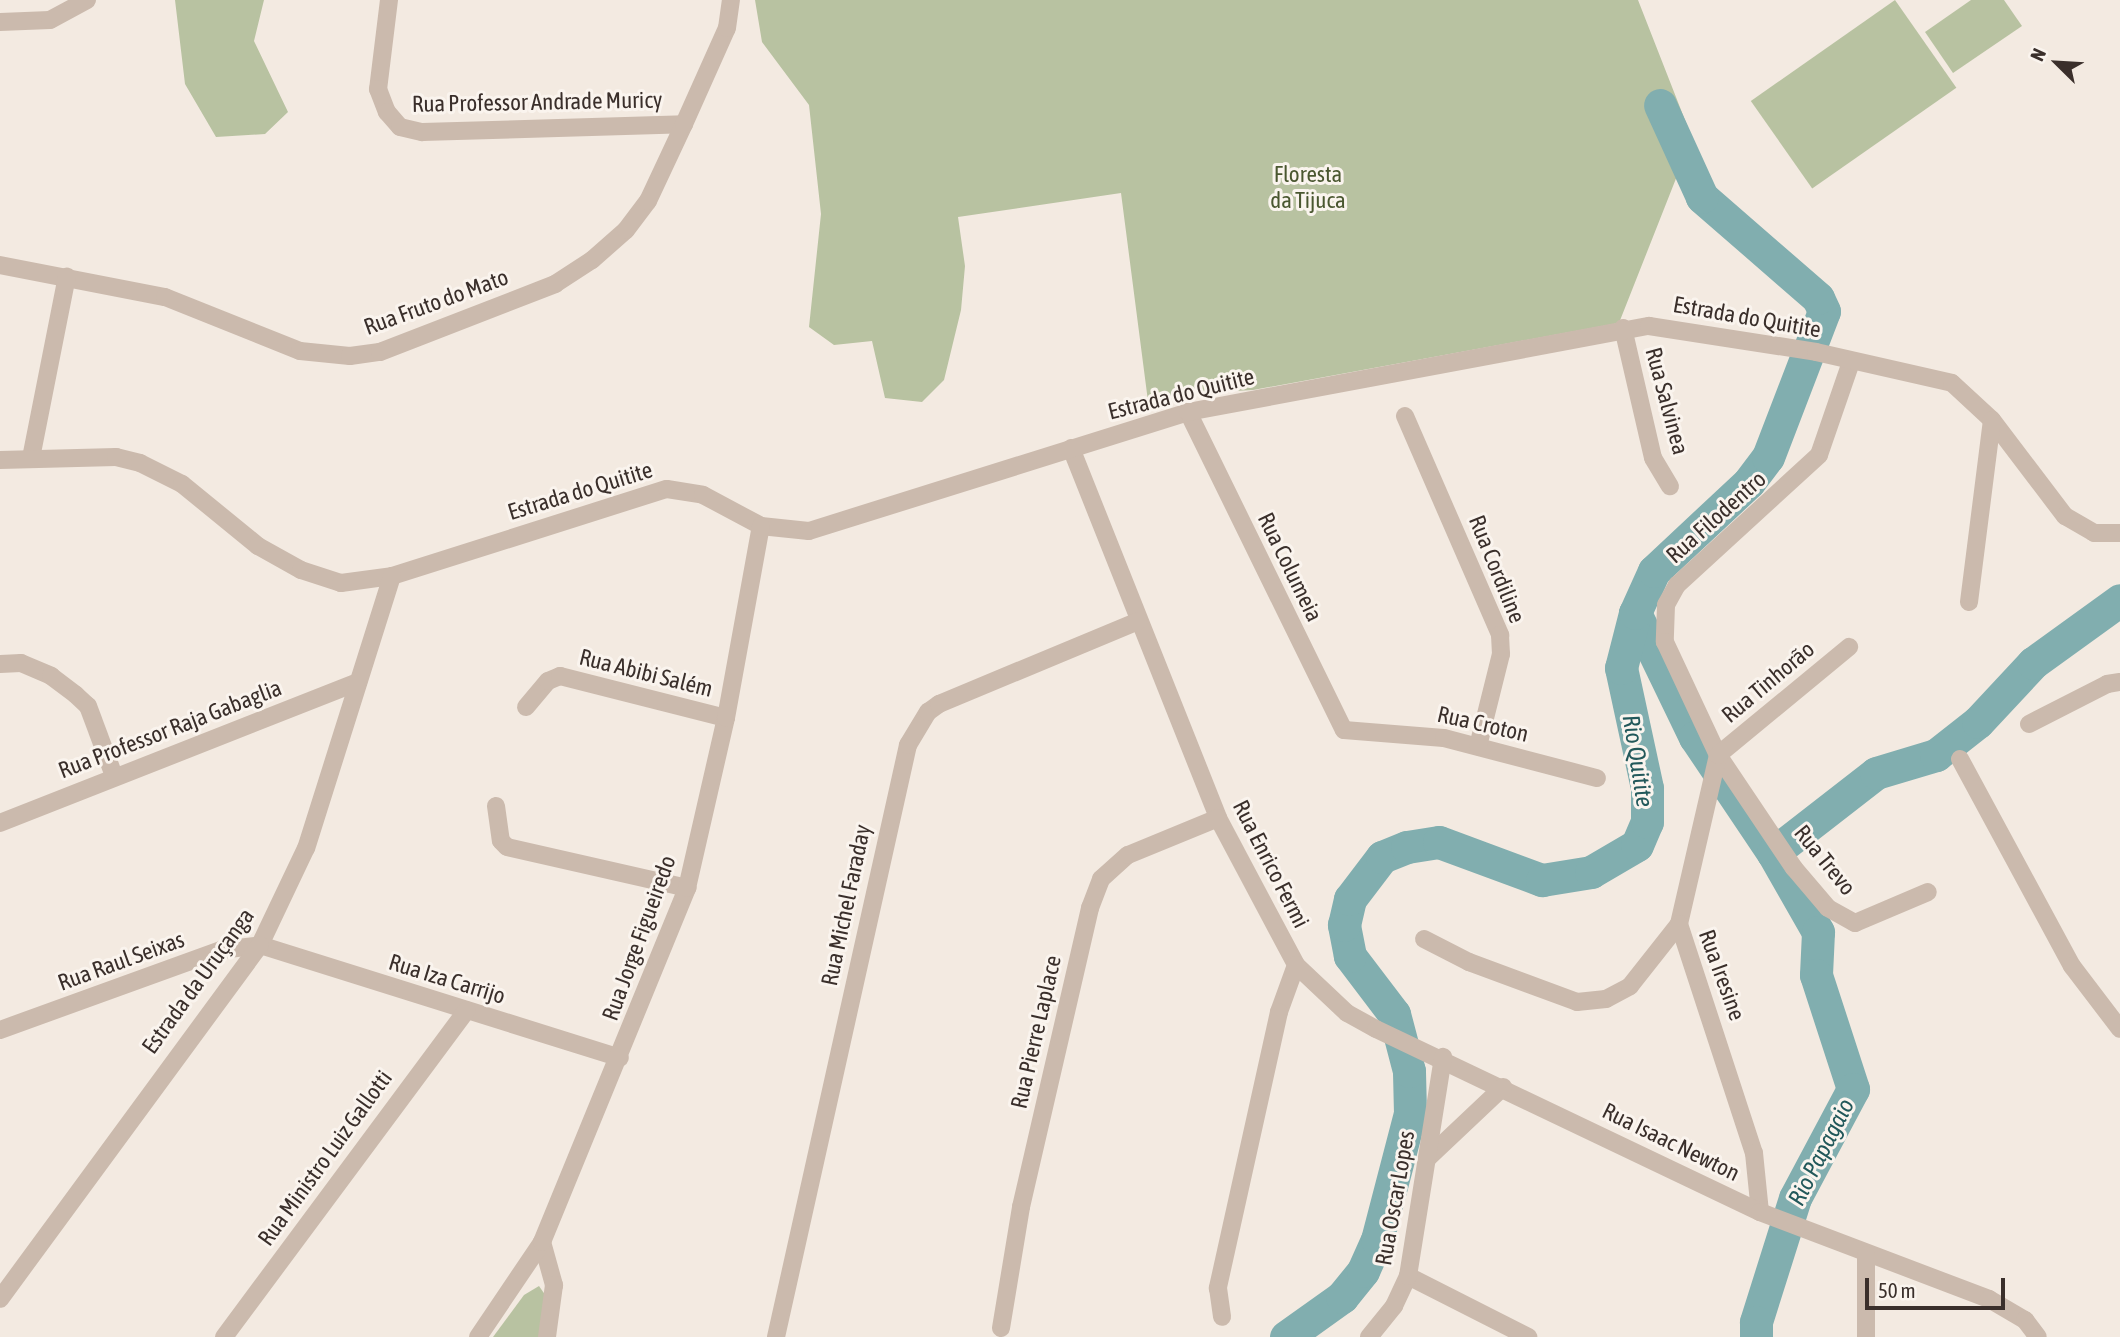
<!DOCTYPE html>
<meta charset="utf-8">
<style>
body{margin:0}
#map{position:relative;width:2120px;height:1337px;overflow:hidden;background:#f3eae1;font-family:"Asap Condensed",sans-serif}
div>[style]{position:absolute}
.green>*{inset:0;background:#b8c2a1;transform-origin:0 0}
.river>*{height:33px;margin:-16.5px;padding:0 16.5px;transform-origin:16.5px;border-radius:16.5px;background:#81aeaf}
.minor>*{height:18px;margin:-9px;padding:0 9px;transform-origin:9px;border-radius:9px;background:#cbbaad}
.tertiary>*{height:18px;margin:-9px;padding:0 9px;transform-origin:9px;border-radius:9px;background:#cbbaad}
span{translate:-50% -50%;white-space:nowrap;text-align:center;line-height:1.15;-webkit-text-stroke:6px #faf4ee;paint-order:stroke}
.street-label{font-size:23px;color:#3a2f2b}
.park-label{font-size:23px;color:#4a5730}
.water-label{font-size:24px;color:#22585a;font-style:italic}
.north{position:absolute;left:2022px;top:28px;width:70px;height:70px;-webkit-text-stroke:5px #faf4ee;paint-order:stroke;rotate:294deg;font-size:19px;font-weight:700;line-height:28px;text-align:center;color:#3a2f2b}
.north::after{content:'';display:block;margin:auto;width:24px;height:32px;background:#3a2f2b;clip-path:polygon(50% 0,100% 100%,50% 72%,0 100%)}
.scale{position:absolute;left:1865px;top:1278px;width:140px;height:32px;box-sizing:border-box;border:4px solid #3a2f2b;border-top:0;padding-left:9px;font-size:21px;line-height:24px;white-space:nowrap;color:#3a2f2b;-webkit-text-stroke:5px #faf4ee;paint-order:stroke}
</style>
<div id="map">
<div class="green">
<i style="clip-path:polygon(175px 0,264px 0,254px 41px,288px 112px,265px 134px,216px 137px,185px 84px)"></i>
<i style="clip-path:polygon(755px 0,1638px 0,1692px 138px,1619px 323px,1253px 390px,1197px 393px,1149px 409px,1121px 193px,958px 217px,965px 266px,961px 310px,944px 380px,922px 402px,885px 398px,872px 341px,834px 345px,809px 327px,821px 214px,809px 105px,762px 42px)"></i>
<i style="left:1895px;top:0;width:107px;height:176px;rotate:55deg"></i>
<i style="clip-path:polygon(1971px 0,2004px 0,2022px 26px,1953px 73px,1925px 32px)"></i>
<i style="clip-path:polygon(539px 1286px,548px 1299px,543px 1337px,493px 1337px,524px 1295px)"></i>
</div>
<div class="river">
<i style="left:1635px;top:613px;width:138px;rotate:64.2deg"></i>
<i style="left:1695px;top:737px;width:140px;rotate:56.1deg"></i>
<i style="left:1773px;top:853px;width:91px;rotate:60.3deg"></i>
<i style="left:1818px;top:932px;width:43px;rotate:92.7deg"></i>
<i style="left:1816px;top:975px;width:120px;rotate:72deg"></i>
<i style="left:1853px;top:1089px;width:123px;rotate:118deg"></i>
<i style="left:1795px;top:1198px;width:130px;rotate:107.5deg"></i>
<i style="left:1756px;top:1322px;width:15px;rotate:90deg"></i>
<i style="left:1773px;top:853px;width:130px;rotate:-37.8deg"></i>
<i style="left:1876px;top:773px;width:63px;rotate:-16.7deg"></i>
<i style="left:1936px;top:755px;width:53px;rotate:-38.2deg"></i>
<i style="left:1978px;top:722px;width:81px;rotate:-47deg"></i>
<i style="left:2033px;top:663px;width:107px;rotate:-35.9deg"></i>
<i style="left:1286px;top:1337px;width:69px;rotate:-35.5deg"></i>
<i style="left:1342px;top:1297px;width:33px;rotate:-51deg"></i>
<i style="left:1363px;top:1271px;width:34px;rotate:-66deg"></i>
<i style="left:1377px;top:1240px;width:131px;rotate:-75.4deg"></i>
<i style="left:1410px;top:1113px;width:42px;rotate:-91.4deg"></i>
<i style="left:1409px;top:1071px;width:59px;rotate:-104.7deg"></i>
<i style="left:1394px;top:1014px;width:73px;rotate:-127.2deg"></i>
<i style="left:1350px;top:956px;width:32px;rotate:-101deg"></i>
<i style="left:1344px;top:925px;width:27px;rotate:-77deg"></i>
<i style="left:1350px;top:899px;width:53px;rotate:-52.7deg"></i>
<i style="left:1382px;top:857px;width:27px;rotate:-22deg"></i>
<i style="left:1407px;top:847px;width:32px;rotate:-9deg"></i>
<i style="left:1439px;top:842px;width:110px;rotate:20.3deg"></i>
<i style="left:1542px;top:880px;width:50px;rotate:-9.3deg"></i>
<i style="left:1591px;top:872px;width:53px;rotate:-30.4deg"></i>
<i style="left:1637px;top:845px;width:25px;rotate:-67deg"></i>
<i style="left:1647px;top:822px;width:34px;rotate:-90deg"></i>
<i style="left:1647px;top:788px;width:123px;rotate:-102.2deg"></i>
<i style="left:1621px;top:668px;width:57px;rotate:-75.7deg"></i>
<i style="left:1635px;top:613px;width:46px;rotate:-65.7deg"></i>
<i style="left:1654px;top:571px;width:130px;rotate:-43.1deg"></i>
<i style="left:1749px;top:482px;width:31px;rotate:-53deg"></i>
<i style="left:1768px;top:457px;width:156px;rotate:-69deg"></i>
<i style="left:1824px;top:311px;width:14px;rotate:-115deg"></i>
<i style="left:1818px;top:298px;width:154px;rotate:-139deg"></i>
<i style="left:1702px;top:197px;width:101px;rotate:-114.5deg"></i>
</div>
<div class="minor">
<i style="left:389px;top:0;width:90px;rotate:97deg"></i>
<i style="left:378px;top:89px;width:25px;rotate:69deg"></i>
<i style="left:387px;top:112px;width:20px;rotate:49deg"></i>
<i style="left:400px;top:127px;width:23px;rotate:13deg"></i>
<i style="left:422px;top:132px;width:262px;rotate:-1.7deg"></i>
<i style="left:0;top:22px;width:50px;rotate:-2.3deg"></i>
<i style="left:50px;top:20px;width:42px;rotate:-28.4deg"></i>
<i style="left:0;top:265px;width:168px;rotate:11deg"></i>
<i style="left:165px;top:297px;width:145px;rotate:21.8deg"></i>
<i style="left:300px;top:351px;width:50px;rotate:5.7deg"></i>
<i style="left:350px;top:356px;width:30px;rotate:-8deg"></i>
<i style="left:380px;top:352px;width:188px;rotate:-21.2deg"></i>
<i style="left:555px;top:284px;width:44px;rotate:-33deg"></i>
<i style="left:592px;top:260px;width:45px;rotate:-41.4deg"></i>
<i style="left:626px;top:230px;width:36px;rotate:-53deg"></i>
<i style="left:648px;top:201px;width:85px;rotate:-64.9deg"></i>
<i style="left:684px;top:124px;width:105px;rotate:-65.9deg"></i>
<i style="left:727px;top:28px;width:28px;rotate:-82deg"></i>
<i style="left:1623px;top:328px;width:133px;rotate:77deg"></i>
<i style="left:1653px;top:458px;width:33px;rotate:59deg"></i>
<i style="left:1851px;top:362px;width:98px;rotate:109deg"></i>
<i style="left:1819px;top:455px;width:193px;rotate:137.5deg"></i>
<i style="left:1677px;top:585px;width:23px;rotate:119deg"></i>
<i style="left:1666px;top:605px;width:37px;rotate:92deg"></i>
<i style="left:1665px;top:642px;width:125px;rotate:64.9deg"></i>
<i style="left:1718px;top:755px;width:136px;rotate:56.1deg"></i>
<i style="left:1794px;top:868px;width:52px;rotate:49.6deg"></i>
<i style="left:1828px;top:908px;width:31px;rotate:29deg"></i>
<i style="left:1855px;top:923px;width:79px;rotate:-23deg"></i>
<i style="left:1188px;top:412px;width:354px;rotate:63.9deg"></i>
<i style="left:1344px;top:730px;width:100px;rotate:4.6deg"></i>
<i style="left:1444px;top:738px;width:158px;rotate:14.7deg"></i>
<i style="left:1405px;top:416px;width:239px;rotate:66.5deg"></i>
<i style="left:1500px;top:635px;width:19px;rotate:87deg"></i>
<i style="left:1501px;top:654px;width:95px;rotate:104deg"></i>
<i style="left:1071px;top:448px;width:398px;rotate:68.3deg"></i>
<i style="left:1218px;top:818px;width:166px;rotate:62deg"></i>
<i style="left:1296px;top:965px;width:50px;rotate:109.9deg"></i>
<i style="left:1279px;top:1012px;width:283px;rotate:102.5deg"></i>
<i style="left:1218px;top:1288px;width:29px;rotate:82deg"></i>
<i style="left:31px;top:458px;width:185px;rotate:-78.8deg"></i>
<i style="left:392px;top:576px;width:288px;rotate:-17.6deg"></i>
<i style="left:667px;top:489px;width:36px;rotate:9deg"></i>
<i style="left:703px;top:495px;width:66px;rotate:28.1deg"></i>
<i style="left:761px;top:526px;width:48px;rotate:5.9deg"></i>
<i style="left:809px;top:531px;width:397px;rotate:-17.4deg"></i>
<i style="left:1188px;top:412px;width:469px;rotate:-10.6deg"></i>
<i style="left:1649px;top:326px;width:169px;rotate:8.8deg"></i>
<i style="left:1816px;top:352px;width:139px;rotate:12.8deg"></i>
<i style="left:1952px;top:383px;width:54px;rotate:42.8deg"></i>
<i style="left:1992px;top:420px;width:121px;rotate:52.8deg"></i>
<i style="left:2065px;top:516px;width:34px;rotate:30deg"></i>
<i style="left:2094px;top:533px;width:26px"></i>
<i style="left:1969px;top:602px;width:183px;rotate:-82.8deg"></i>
<i style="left:0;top:664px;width:21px;rotate:-3deg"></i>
<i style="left:21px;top:663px;width:33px;rotate:23deg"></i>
<i style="left:51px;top:676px;width:31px;rotate:37deg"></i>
<i style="left:76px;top:695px;width:16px;rotate:43deg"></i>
<i style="left:88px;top:706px;width:75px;rotate:69.6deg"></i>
<i style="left:526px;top:707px;width:34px;rotate:-50deg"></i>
<i style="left:548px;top:681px;width:13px;rotate:-23deg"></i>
<i style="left:560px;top:676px;width:171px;rotate:14.2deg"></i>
<i style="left:2029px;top:724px;width:88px;rotate:-27.1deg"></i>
<i style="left:2107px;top:684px;width:13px;rotate:-9deg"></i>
<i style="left:1718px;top:755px;width:173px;rotate:103deg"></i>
<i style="left:1679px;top:924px;width:241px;rotate:71.9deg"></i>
<i style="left:1754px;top:1153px;width:59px;rotate:84.2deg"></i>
<i style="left:1718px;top:755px;width:170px;rotate:-39.5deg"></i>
<i style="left:1960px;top:759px;width:235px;rotate:61.6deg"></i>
<i style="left:2072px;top:966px;width:79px;rotate:52.7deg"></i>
<i style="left:496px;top:806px;width:35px;rotate:82deg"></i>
<i style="left:501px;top:841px;width:8px;rotate:45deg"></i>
<i style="left:507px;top:847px;width:185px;rotate:12.8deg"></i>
<i style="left:0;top:823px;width:385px;rotate:-21.5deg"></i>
<i style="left:1424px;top:939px;width:51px;rotate:27.1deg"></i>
<i style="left:1469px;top:962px;width:115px;rotate:20.3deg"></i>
<i style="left:1577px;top:1002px;width:29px;rotate:-6deg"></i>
<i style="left:1606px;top:999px;width:27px;rotate:-28deg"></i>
<i style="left:1630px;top:986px;width:79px;rotate:-51.7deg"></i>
<i style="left:1296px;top:965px;width:70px;rotate:43.3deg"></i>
<i style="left:1347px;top:1013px;width:33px;rotate:29deg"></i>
<i style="left:1376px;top:1029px;width:425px;rotate:25.5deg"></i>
<i style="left:1760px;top:1212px;width:245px;rotate:20.8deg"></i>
<i style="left:1989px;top:1299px;width:42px;rotate:30.3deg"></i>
<i style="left:2025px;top:1320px;width:21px;rotate:53deg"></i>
<i style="left:0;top:1030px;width:235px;rotate:-19.9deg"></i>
<i style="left:221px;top:950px;width:39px;rotate:-7deg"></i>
<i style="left:260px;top:945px;width:377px;rotate:17.4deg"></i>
<i style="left:1429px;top:1157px;width:102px;rotate:-43.4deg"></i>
<i style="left:542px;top:1242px;width:45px;rotate:74.4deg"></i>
<i style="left:554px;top:1285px;width:52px;rotate:97.7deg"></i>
<i style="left:1408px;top:1276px;width:135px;rotate:26.9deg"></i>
<i style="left:1001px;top:1328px;width:123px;rotate:-80.6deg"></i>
<i style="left:1021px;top:1207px;width:307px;rotate:-77deg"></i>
<i style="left:1090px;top:908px;width:31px;rotate:-69deg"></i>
<i style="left:1101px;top:879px;width:36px;rotate:-42deg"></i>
<i style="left:1128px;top:855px;width:97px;rotate:-22.3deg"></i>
<i style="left:224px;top:1337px;width:407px;rotate:-53.4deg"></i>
<i style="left:478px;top:1337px;width:115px;rotate:-56deg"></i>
<i style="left:542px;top:1242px;width:383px;rotate:-67.7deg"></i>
<i style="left:687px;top:888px;width:174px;rotate:-77.1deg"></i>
<i style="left:726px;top:718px;width:195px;rotate:-79.7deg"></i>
<i style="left:776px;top:1337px;width:607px;rotate:-77.43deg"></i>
<i style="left:908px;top:745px;width:39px;rotate:-59deg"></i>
<i style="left:928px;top:712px;width:14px;rotate:-36deg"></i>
<i style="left:939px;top:704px;width:216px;rotate:-22.6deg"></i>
<i style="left:1369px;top:1337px;width:40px;rotate:-51deg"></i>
<i style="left:1394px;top:1306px;width:33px;rotate:-65deg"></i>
<i style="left:1408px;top:1276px;width:222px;rotate:-80.9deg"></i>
<i style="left:1866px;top:1337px;width:82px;rotate:-90deg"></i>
</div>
<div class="tertiary">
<i style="left:0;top:460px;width:116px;rotate:-1.5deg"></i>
<i style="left:116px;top:457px;width:25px;rotate:14deg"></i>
<i style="left:140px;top:463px;width:47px;rotate:26.6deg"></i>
<i style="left:182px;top:484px;width:98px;rotate:39.2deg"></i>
<i style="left:258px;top:546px;width:49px;rotate:29.2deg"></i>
<i style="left:301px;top:570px;width:42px;rotate:18deg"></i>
<i style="left:341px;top:583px;width:51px;rotate:-7.8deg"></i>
<i style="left:392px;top:576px;width:285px;rotate:107.5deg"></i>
<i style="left:306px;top:848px;width:107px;rotate:115.4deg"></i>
<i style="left:260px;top:945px;width:439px;rotate:126.3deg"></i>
</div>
<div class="street-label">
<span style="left:537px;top:102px;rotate:-1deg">Rua Professor Andrade Muricy</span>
<span style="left:436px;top:302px;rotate:-20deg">Rua Fruto do Mato</span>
<span style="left:1747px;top:317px;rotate:10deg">Estrada do Quitite</span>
<span style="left:1181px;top:394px;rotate:-14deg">Estrada do Quitite</span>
<span style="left:1667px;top:401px;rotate:75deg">Rua Salvinea</span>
<span style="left:580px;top:491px;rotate:-17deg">Estrada do Quitite</span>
<span style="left:1716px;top:517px;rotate:-42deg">Rua Filodentro</span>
<span style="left:1290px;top:567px;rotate:64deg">Rua Columeia</span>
<span style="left:1497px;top:569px;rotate:68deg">Rua Cordiline</span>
<span style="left:646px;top:673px;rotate:14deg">Rua Abibi Salém</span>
<span style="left:1768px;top:682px;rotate:-40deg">Rua Tinhorão</span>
<span style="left:1483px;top:724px;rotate:13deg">Rua Croton</span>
<span style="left:170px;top:729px;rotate:-21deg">Rua Professor Raja Gabaglia</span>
<span style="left:1825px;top:860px;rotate:51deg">Rua Trevo</span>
<span style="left:1271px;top:864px;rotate:63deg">Rua Enrico Fermi</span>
<span style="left:846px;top:905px;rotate:-78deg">Rua Michel Faraday</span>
<span style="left:639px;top:938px;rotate:-70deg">Rua Jorge Figueiredo</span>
<span style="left:121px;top:961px;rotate:-20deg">Rua Raul Seixas</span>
<span style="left:1722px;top:975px;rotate:70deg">Rua Iresine</span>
<span style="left:447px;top:979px;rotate:17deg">Rua Iza Carrijo</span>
<span style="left:198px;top:981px;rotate:-54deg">Estrada da Uruçanga</span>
<span style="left:1036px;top:1032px;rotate:-77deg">Rua Pierre Laplace</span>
<span style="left:1671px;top:1142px;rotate:26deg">Rua Isaac Newton</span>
<span style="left:325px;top:1158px;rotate:-54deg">Rua Ministro Luiz Gallotti</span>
<span style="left:1395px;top:1198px;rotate:-80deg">Rua Oscar Lopes</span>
</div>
<div class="park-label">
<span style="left:1308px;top:187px">Floresta<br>da Tijuca</span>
</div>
<div class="water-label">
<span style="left:1638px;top:761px;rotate:81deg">Rio Quitite</span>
<span style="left:1821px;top:1152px;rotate:-63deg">Rio Papagaio</span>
</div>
<div class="north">N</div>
<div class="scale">50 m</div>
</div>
